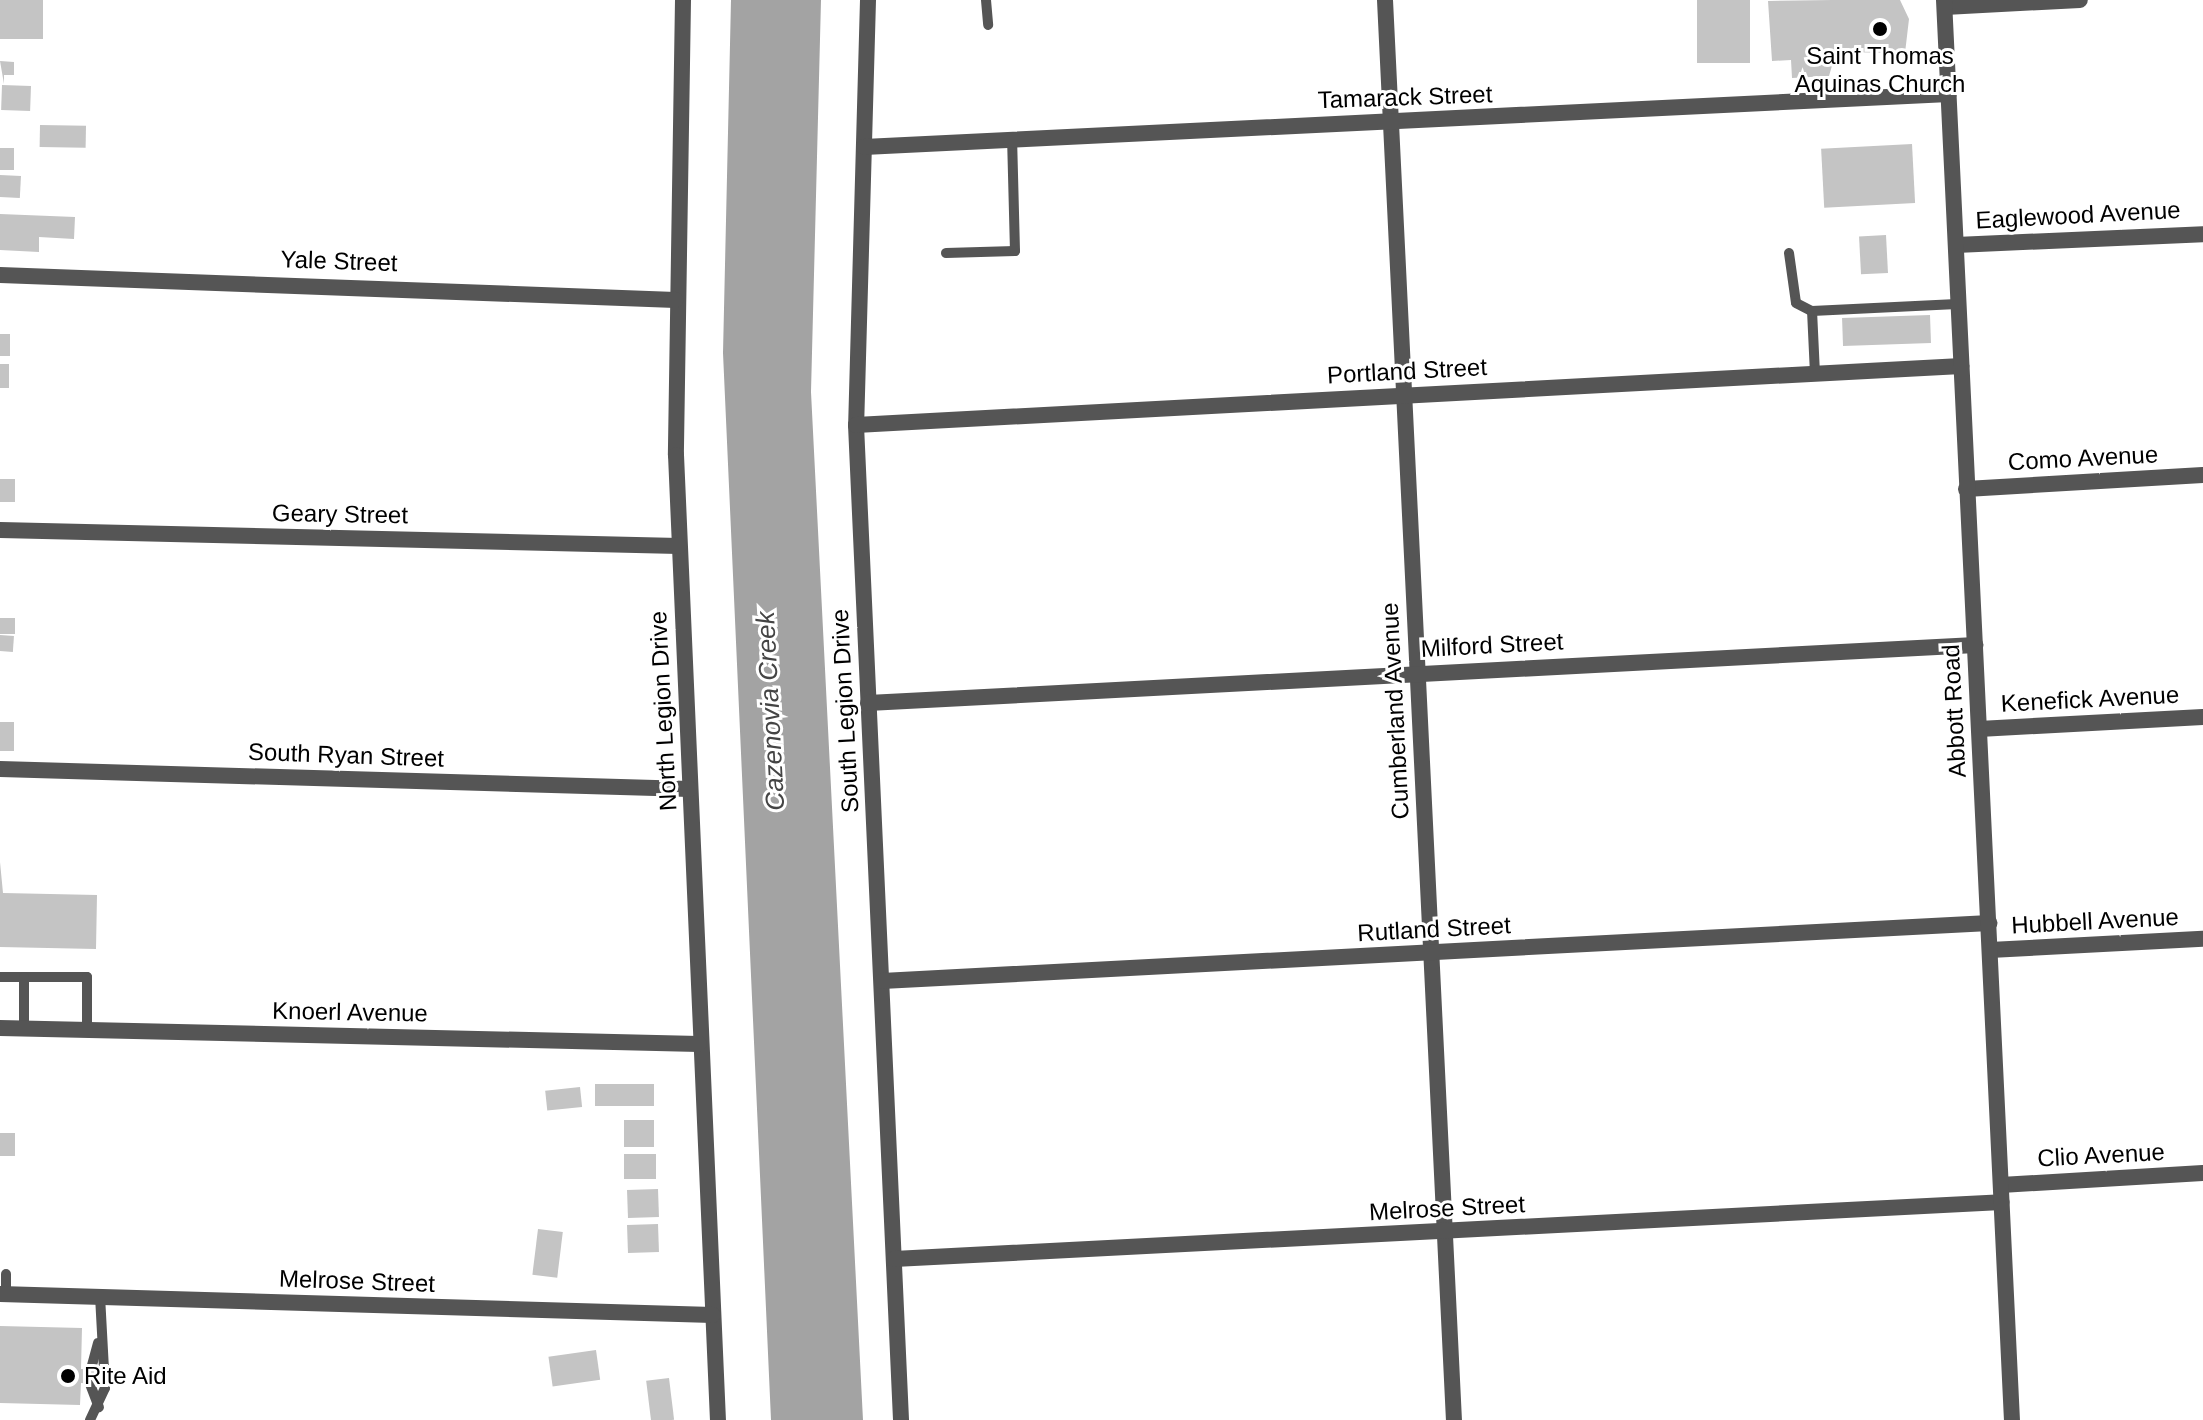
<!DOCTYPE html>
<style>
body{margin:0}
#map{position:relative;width:2203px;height:1420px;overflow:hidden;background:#fff;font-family:Arial,sans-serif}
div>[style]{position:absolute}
.water>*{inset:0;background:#a3a3a3}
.building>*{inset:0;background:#c4c4c4;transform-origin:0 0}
.service>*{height:10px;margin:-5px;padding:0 5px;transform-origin:5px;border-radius:5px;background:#555}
.minor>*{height:16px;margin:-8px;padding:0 8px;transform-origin:8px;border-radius:8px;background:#555}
.tertiary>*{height:16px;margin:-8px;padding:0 8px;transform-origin:8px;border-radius:8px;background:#555}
.dots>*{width:22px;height:22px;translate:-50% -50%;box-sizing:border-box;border:4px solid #fff;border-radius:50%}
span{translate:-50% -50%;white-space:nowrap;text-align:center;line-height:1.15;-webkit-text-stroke:6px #fff;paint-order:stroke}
.poi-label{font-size:24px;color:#000}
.left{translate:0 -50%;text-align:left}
.street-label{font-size:24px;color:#000}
.water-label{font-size:26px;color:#444;font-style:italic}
</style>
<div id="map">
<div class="water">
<i style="clip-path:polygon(731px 0,821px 0,811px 392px,863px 1420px,771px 1420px,723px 353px)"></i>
</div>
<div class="building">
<i style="left:0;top:0;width:43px;height:39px"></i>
<i style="left:1697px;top:0;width:53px;height:63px"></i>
<i style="clip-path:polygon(1833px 0,1900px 0,1909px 19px,1905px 53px,1836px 52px,1829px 76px,1792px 78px,1791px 60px,1772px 61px,1768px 1px)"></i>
<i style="clip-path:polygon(0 61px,14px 62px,14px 75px,4px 75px,4px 84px)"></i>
<i style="left:2px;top:85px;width:29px;height:25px;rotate:2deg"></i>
<i style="left:40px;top:125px;width:46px;height:22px;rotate:1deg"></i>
<i style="left:1912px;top:144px;width:59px;height:91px;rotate:87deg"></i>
<i style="left:0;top:148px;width:14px;height:22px"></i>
<i style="left:0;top:175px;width:21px;height:22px;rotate:3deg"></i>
<i style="clip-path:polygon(0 214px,75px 217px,74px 239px,39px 237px,39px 252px,0 250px)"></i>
<i style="left:1886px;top:235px;width:38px;height:27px;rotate:87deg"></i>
<i style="left:1930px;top:315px;width:28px;height:88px;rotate:88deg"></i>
<i style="left:0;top:334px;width:10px;height:22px"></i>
<i style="left:0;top:364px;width:9px;height:24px"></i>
<i style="left:0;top:479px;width:15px;height:23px"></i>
<i style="left:0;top:618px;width:15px;height:16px"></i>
<i style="left:0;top:635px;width:14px;height:16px;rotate:4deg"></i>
<i style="left:0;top:722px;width:14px;height:29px"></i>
<i style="clip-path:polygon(0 862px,3px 893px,97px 895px,96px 949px,0 947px)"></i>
<i style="left:654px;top:1084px;width:22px;height:59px;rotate:90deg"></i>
<i style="left:580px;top:1087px;width:20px;height:35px;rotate:84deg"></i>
<i style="left:624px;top:1120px;width:30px;height:27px"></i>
<i style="left:0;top:1133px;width:15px;height:23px"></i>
<i style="left:656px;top:1154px;width:25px;height:32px;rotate:90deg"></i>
<i style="left:658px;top:1189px;width:28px;height:31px;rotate:88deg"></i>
<i style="left:658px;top:1224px;width:28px;height:31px;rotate:88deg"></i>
<i style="left:538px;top:1229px;width:25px;height:46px;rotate:7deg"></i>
<i style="clip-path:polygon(0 1326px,82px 1328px,81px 1369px,99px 1369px,99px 1384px,81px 1383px,80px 1405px,0 1403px)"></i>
<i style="left:596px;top:1350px;width:30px;height:48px;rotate:82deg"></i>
<i style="left:669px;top:1378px;width:42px;height:23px;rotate:83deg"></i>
</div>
<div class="service">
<i style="left:986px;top:0;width:25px;rotate:85deg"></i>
<i style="left:946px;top:253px;width:69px;rotate:-1.7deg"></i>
<i style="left:1015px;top:251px;width:112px;rotate:-91.5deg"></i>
<i style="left:1789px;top:253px;width:50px;rotate:82deg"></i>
<i style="left:1796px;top:303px;width:18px;rotate:27deg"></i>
<i style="left:1815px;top:374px;width:63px;rotate:-92.7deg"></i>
<i style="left:1812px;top:311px;width:145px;rotate:-2.8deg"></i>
<i style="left:0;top:977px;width:87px"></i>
<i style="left:87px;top:977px;width:52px;rotate:90deg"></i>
<i style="left:24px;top:977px;width:51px;rotate:90deg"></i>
<i style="left:6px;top:1294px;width:20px;rotate:-90deg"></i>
<i style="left:91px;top:1369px;width:27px;rotate:-75deg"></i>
<i style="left:90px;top:1384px;width:25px;rotate:69deg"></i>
<i style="left:90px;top:1420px;width:35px;rotate:-65deg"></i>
<i style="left:105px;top:1388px;width:91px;rotate:-93.1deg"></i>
</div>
<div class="minor">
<i style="left:683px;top:0;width:455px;rotate:90.9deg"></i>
<i style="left:676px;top:455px;width:966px;rotate:87.51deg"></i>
<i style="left:868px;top:0;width:425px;rotate:91.6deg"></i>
<i style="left:856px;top:425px;width:996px;rotate:87.41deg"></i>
<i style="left:1385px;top:0;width:1422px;rotate:87.22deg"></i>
<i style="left:1945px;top:7px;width:135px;rotate:-3deg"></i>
<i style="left:864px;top:147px;width:1086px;rotate:-2.8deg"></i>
<i style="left:1956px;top:245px;width:247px;rotate:-2.5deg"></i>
<i style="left:0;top:275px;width:676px;rotate:2.12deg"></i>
<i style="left:856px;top:425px;width:1107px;rotate:-3.06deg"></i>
<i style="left:1966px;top:489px;width:237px;rotate:-3.4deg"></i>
<i style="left:0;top:530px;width:679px;rotate:1.35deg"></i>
<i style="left:868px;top:703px;width:1109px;rotate:-3deg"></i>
<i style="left:1979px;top:729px;width:224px;rotate:-3.1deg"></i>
<i style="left:0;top:769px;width:690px;rotate:1.66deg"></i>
<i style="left:1990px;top:950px;width:213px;rotate:-3deg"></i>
<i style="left:882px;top:981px;width:1109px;rotate:-3deg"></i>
<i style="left:0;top:1028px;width:699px;rotate:1.31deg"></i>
<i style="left:2001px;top:1185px;width:202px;rotate:-3.4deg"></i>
<i style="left:894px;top:1259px;width:1109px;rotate:-2.94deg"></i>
<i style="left:0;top:1294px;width:713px;rotate:1.69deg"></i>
</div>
<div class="tertiary">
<i style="left:1944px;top:0;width:1422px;rotate:87.26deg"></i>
</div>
<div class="dots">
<i style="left:1880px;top:29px;background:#000"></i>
<i style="left:68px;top:1376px;background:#000"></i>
</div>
<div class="poi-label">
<span style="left:1880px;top:70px">Saint Thomas<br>Aquinas Church</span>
<span class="left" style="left:84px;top:1376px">Rite Aid</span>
</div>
<div class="street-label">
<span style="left:1405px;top:97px;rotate:-2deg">Tamarack Street</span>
<span style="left:2078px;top:215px;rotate:-3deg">Eaglewood Avenue</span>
<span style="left:339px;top:261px;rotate:2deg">Yale Street</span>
<span style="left:1407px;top:371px;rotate:-3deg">Portland Street</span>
<span style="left:2083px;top:458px;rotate:-3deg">Como Avenue</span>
<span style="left:340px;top:514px;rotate:1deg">Geary Street</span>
<span style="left:1492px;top:645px;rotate:-3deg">Milford Street</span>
<span style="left:2090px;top:699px;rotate:-3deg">Kenefick Avenue</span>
<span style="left:663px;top:711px;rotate:-93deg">North Legion Drive</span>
<span style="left:845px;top:711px;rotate:-93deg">South Legion Drive</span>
<span style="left:1395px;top:711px;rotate:-93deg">Cumberland Avenue</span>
<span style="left:1954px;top:711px;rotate:-93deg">Abbott Road</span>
<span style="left:346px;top:755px;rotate:2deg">South Ryan Street</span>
<span style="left:2095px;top:921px;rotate:-3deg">Hubbell Avenue</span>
<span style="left:1434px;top:929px;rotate:-3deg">Rutland Street</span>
<span style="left:350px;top:1012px;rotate:1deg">Knoerl Avenue</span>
<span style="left:2101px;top:1155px;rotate:-3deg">Clio Avenue</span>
<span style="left:1447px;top:1208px;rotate:-3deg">Melrose Street</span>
<span style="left:357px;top:1281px;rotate:2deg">Melrose Street</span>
</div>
<div class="water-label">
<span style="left:771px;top:711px;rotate:-93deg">Cazenovia Creek</span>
</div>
</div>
